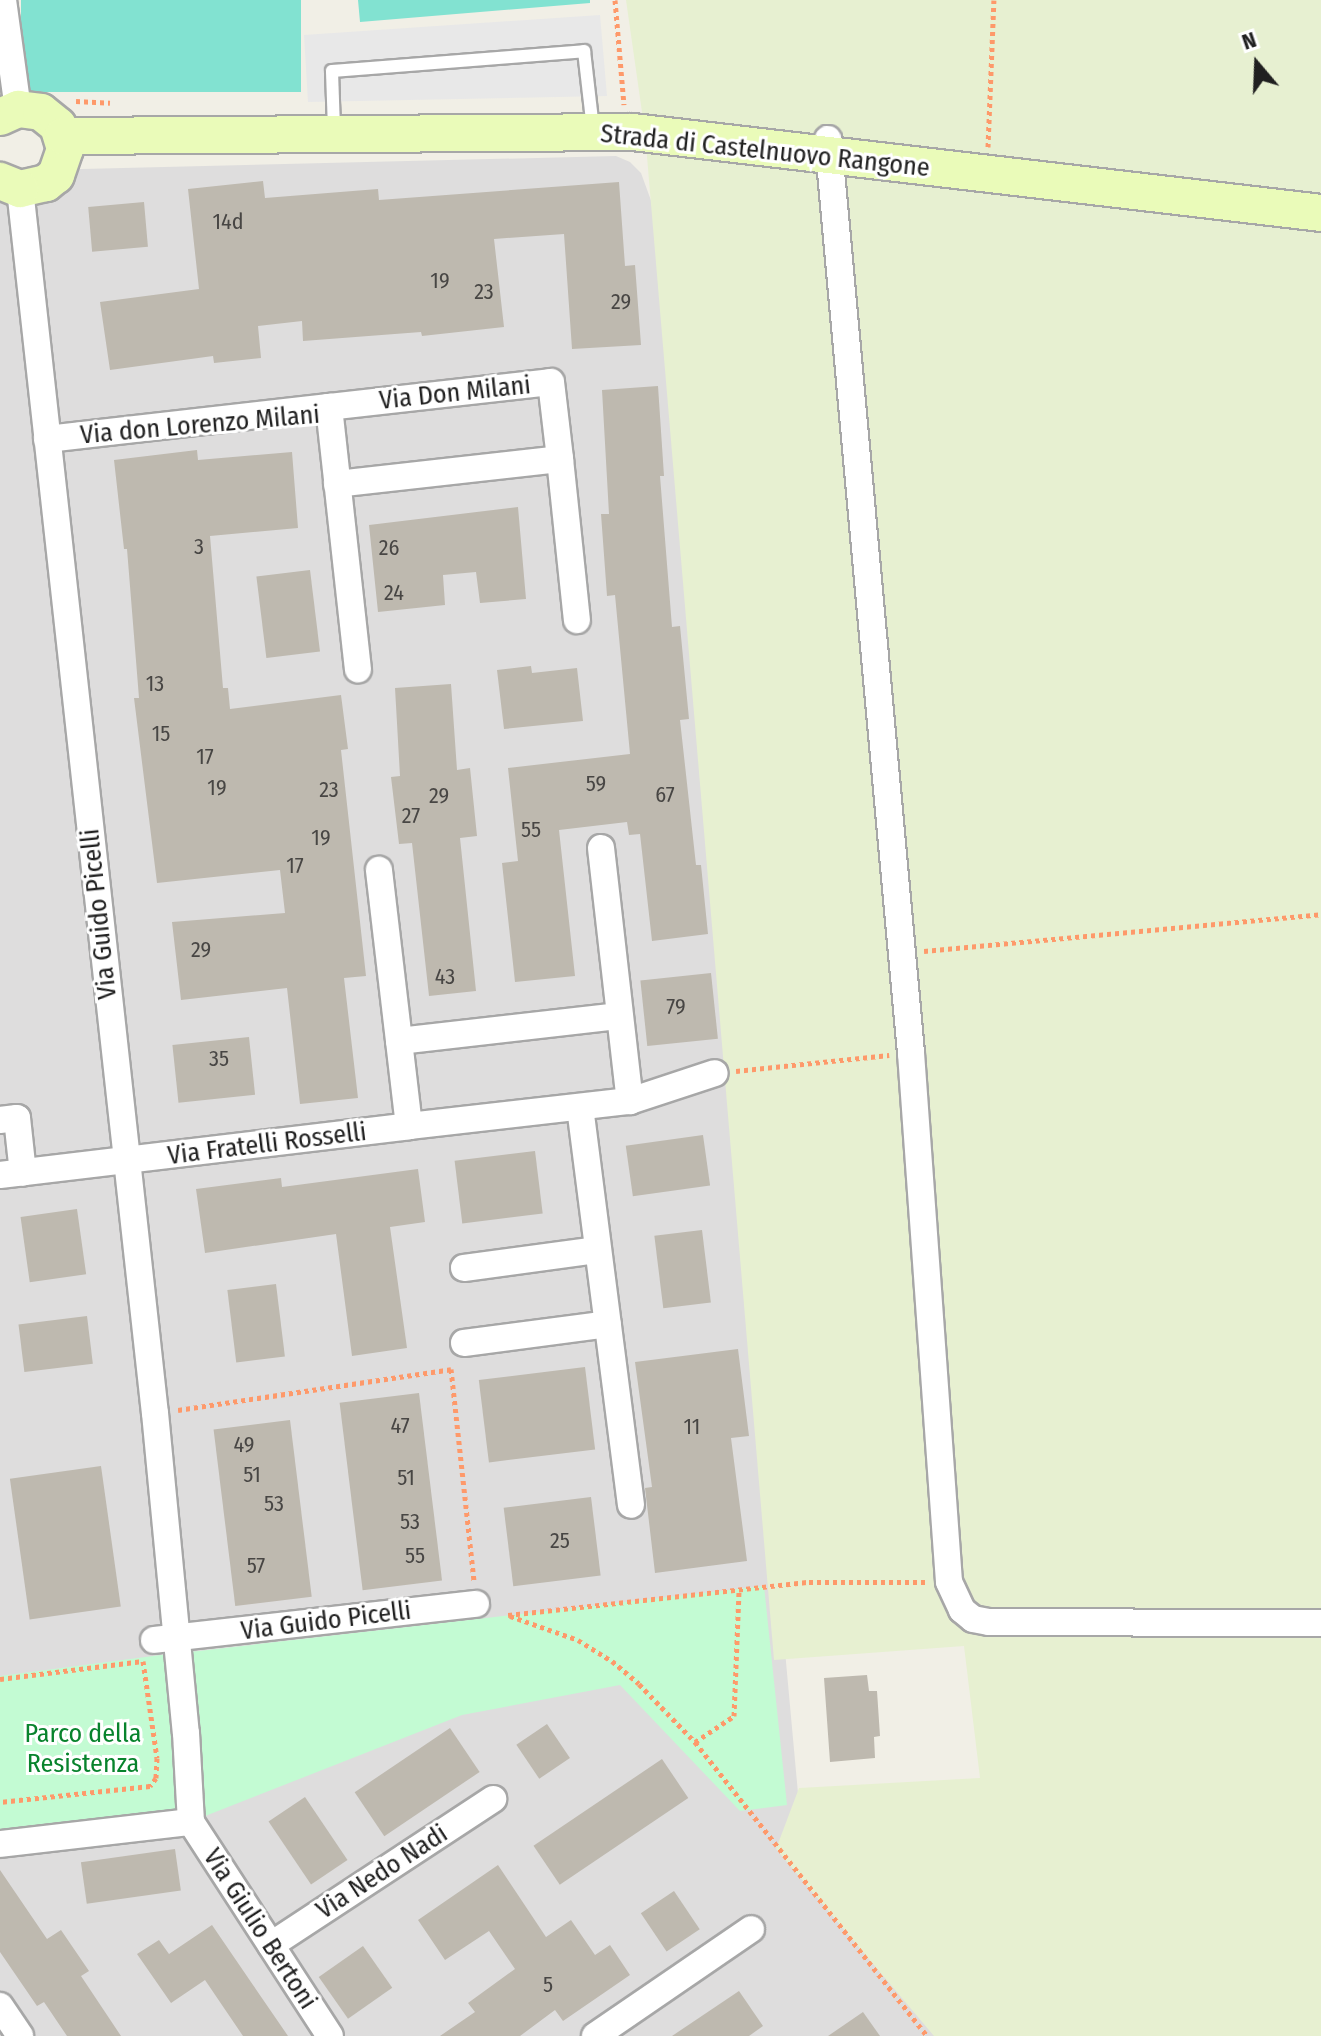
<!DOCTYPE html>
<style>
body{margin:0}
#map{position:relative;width:1321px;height:2036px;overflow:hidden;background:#f1efe6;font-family:"Fira Sans Condensed",sans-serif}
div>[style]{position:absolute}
.residential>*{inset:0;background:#dedddd}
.farmland>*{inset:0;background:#e7f0d1}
.park>*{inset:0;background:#c3fbd3}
.pitch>*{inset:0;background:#82e2d1;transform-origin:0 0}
.parking>*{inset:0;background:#e8e8e8}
.building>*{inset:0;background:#beb9af;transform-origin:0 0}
.path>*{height:5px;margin-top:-2.5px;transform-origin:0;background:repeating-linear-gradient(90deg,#fe996a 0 4px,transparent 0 8px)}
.roads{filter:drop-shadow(2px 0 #a7a7a7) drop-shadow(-2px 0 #a7a7a7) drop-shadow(0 2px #a7a7a7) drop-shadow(0 -2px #a7a7a7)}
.lane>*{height:12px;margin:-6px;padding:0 6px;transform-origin:6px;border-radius:6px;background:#fff}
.street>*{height:26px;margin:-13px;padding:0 13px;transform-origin:13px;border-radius:13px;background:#fff}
.secondary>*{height:36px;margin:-18px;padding:0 18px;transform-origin:18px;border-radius:18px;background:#eafbb9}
span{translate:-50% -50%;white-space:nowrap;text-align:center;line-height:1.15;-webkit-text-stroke:6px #fff;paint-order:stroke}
.number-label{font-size:22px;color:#484644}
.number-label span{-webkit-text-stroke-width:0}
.street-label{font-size:26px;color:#202020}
.park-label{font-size:26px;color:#08832d}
.north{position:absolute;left:1217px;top:24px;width:80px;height:80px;-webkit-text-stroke:6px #fff;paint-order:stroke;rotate:341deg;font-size:22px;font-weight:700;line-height:32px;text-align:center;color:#202020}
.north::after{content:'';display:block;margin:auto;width:28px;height:36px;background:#202020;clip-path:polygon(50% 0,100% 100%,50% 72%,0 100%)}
</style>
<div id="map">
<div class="residential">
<i style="clip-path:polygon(616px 156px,630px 162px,641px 173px,653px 206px,802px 1837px,939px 2036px,0 2036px,0 171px)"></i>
</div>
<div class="farmland">
<i style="clip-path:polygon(626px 0,1321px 0,1321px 2036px,934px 2036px,776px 1849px,799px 1788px,980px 1778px,964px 1646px,774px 1660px,645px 133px)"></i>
</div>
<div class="park">
<i style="clip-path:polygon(764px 1586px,787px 1805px,740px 1811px,620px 1685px,462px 1715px,195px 1820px,181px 1653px)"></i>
<i style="clip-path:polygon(176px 1653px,188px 1820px,0 1841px,0 1676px)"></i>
</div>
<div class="pitch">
<i style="left:21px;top:0;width:280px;height:92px"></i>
<i style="clip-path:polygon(358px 0,590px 0,590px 3px,360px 22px)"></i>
</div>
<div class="parking">
<i style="clip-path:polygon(600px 15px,607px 96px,308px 102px,304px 35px)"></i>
</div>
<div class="building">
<i style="clip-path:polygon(263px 181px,265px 198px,378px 189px,379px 200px,619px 182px,625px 266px,635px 265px,641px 345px,572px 349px,564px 234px,494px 239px,504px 327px,422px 336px,421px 332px,303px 341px,302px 321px,258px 326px,261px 358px,214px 363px,213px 356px,110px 370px,100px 302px,199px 289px,188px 189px)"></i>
<i style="left:144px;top:202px;width:45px;height:56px;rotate:85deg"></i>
<i style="clip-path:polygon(658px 386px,664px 476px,660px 476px,672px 627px,680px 626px,689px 719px,680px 720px,696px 865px,701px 865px,708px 934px,652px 941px,640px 834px,629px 835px,627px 822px,559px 830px,575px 976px,515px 982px,502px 863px,518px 861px,508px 768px,630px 754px,615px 595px,607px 596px,601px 514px,609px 514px,602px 390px)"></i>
<i style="clip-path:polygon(197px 450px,198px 460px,292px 452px,298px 528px,210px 536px,223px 688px,228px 688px,230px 709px,341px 695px,348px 749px,341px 750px,366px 976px,344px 978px,358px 1098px,300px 1104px,287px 988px,181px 1000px,172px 922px,285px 913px,280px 870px,157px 883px,134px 698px,139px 698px,127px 549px,124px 549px,114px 460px)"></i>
<i style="clip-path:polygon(518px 507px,526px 599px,480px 603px,476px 572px,443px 575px,445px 605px,378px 612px,369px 525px)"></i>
<i style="left:310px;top:570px;width:82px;height:54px;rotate:83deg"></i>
<i style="clip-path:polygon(531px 666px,532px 673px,577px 668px,583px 721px,504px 729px,497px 670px)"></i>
<i style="clip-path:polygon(451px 684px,457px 770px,470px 768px,477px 836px,460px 838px,476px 991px,429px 996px,412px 843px,399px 844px,391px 777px,400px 776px,395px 688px)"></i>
<i style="left:711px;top:973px;width:66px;height:71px;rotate:84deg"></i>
<i style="left:249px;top:1037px;width:58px;height:77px;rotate:84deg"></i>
<i style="left:703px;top:1135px;width:51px;height:78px;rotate:82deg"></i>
<i style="left:535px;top:1151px;width:63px;height:81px;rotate:83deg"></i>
<i style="clip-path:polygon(418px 1169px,425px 1222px,390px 1227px,407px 1348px,352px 1356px,336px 1234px,205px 1253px,196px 1189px,281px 1178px,282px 1187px)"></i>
<i style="left:77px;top:1209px;width:66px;height:57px;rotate:82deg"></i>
<i style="left:702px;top:1230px;width:73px;height:48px;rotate:83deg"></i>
<i style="left:276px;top:1284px;width:73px;height:49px;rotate:83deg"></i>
<i style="left:87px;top:1316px;width:48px;height:69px;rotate:83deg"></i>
<i style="clip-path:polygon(738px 1349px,749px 1436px,731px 1438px,747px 1561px,655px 1573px,645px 1488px,652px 1487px,635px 1362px)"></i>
<i style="left:585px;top:1367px;width:83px;height:107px;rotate:83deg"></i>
<i style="left:419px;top:1393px;width:189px;height:80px;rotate:83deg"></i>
<i style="left:290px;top:1420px;width:178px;height:77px;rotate:83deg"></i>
<i style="left:101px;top:1466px;width:142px;height:92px;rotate:82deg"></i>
<i style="left:591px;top:1497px;width:79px;height:88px;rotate:83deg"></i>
<i style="clip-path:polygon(867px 1675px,869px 1691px,877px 1691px,880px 1736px,874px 1737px,875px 1758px,830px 1762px,824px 1678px)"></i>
<i style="left:547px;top:1724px;width:41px;height:37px;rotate:56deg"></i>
<i style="left:450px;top:1728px;width:53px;height:115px;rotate:56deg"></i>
<i style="left:662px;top:1759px;width:47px;height:155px;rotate:56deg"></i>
<i style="left:305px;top:1797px;width:76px;height:44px;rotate:56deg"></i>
<i style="left:175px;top:1849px;width:42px;height:95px;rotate:82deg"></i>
<i style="clip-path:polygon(498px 1865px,546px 1937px,571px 1920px,595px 1955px,610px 1945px,630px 1975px,563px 2021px,555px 2010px,520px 2036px,440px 2036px,475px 2012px,468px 2003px,515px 1969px,489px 1931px,445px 1960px,418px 1920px)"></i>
<i style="clip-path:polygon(0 1870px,47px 1939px,61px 1930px,89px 1971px,81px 1976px,121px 2036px,67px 2036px,44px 2002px,37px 2006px,0 1952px)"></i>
<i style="left:674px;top:1891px;width:46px;height:40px;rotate:56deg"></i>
<i style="clip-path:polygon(212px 1925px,253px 1985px,288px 2036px,243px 2036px,205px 1980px,171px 2003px,137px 1954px,159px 1940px,169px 1954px)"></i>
<i style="left:363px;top:1946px;width:51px;height:54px;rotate:55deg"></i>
<i style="clip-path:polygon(739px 1991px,763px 2026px,749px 2036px,672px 2036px)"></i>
<i style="clip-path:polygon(863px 2012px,880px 2036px,828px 2036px)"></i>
</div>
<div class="path">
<i style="left:615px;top:0;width:105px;rotate:85.1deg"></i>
<i style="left:76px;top:101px;width:34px;rotate:3deg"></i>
<i style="left:988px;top:147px;width:147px;rotate:-87.7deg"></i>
<i style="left:924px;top:951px;width:399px;rotate:-5.3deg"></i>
<i style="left:736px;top:1071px;width:154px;rotate:-6deg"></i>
<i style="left:178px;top:1410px;width:276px;rotate:-8.5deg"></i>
<i style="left:451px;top:1369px;width:214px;rotate:83.8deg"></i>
<i style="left:508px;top:1615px;width:303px;rotate:-6.3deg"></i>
<i style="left:809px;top:1582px;width:116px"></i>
<i style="left:510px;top:1616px;width:72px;rotate:19.4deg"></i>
<i style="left:578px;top:1640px;width:40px;rotate:32deg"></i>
<i style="left:612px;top:1661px;width:35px;rotate:40deg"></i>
<i style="left:639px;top:1684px;width:81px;rotate:46deg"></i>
<i style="left:695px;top:1742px;width:375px;rotate:51.7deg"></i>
<i style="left:0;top:1679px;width:144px;rotate:-7.2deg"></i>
<i style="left:143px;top:1661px;width:98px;rotate:81.8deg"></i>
<i style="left:157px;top:1758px;width:20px;rotate:93deg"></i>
<i style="left:156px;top:1778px;width:10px;rotate:127deg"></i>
<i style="left:150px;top:1786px;width:151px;rotate:173.9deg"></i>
<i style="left:695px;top:1742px;width:47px;rotate:-33.7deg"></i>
<i style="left:734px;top:1716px;width:126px;rotate:-87.7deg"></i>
</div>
<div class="roads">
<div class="lane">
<i style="left:334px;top:129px;width:58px;rotate:-92deg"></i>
<i style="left:332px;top:71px;width:253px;rotate:-4.5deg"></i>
<i style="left:584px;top:51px;width:79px;rotate:83.4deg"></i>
</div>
<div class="street">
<i style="left:3px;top:0;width:110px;rotate:82.2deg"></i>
<i style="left:828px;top:139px;width:918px;rotate:84.81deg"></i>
<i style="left:911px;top:1053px;width:530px;rotate:85.89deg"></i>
<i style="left:949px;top:1582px;width:31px;rotate:65deg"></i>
<i style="left:962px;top:1610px;width:14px;rotate:39deg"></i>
<i style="left:973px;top:1619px;width:16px;rotate:11deg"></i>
<i style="left:989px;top:1622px;width:332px;rotate:0.2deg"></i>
<i style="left:20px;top:189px;width:1231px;rotate:83.71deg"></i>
<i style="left:155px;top:1413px;width:321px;rotate:84.5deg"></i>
<i style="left:186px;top:1733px;width:89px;rotate:86.8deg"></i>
<i style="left:191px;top:1822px;width:255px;rotate:57deg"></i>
<i style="left:329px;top:407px;width:223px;rotate:-6.4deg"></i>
<i style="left:551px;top:382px;width:78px;rotate:83.3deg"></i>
<i style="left:47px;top:439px;width:284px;rotate:-6.5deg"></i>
<i style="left:329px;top:407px;width:264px;rotate:83.7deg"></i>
<i style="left:337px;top:484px;width:224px;rotate:-6.4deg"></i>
<i style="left:560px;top:459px;width:162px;rotate:84deg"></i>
<i style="left:601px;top:848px;width:255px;rotate:83.5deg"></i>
<i style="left:399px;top:1041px;width:222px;rotate:-6.5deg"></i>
<i style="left:580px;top:1107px;width:401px;rotate:82.7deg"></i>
<i style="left:0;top:1120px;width:17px;rotate:-7deg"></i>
<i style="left:17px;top:1118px;width:55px;rotate:83.8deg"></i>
<i style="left:409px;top:1126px;width:222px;rotate:-6.5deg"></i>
<i style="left:630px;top:1101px;width:89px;rotate:-18.2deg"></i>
<i style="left:0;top:1175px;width:412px;rotate:-6.8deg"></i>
<i style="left:409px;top:1126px;width:258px;rotate:-96.7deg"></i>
<i style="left:464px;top:1268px;width:135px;rotate:-7.7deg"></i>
<i style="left:464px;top:1343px;width:145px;rotate:-7.5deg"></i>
<i style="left:154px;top:1640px;width:324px;rotate:-6.4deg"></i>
<i style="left:0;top:1844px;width:192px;rotate:-6.6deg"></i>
<i style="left:271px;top:1945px;width:266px;rotate:-33.3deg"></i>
<i style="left:0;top:2006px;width:36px;rotate:56deg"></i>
<i style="left:595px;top:2036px;width:189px;rotate:-34.4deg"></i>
</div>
<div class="secondary">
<i style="left:0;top:117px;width:20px;rotate:-24deg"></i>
<i style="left:18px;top:109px;width:23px;rotate:7deg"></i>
<i style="left:41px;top:112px;width:22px;rotate:39deg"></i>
<i style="left:58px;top:126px;width:24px;rotate:73deg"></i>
<i style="left:65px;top:149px;width:28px;rotate:109deg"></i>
<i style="left:56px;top:175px;width:13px;rotate:141deg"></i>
<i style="left:46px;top:183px;width:27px;rotate:167deg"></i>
<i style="left:20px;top:189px;width:22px;rotate:-158deg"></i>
<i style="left:63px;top:136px;width:570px;rotate:-0.4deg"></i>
<i style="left:633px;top:132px;width:693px;rotate:6.71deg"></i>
</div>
</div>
<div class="number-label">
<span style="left:228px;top:222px">14d</span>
<span style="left:440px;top:281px">19</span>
<span style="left:484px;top:292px">23</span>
<span style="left:621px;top:302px">29</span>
<span style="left:199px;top:547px">3</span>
<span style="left:389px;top:548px">26</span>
<span style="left:394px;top:593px">24</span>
<span style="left:155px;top:684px">13</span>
<span style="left:161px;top:734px">15</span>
<span style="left:205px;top:757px">17</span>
<span style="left:596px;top:784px">59</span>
<span style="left:217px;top:788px">19</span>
<span style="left:329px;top:790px">23</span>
<span style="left:665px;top:795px">67</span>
<span style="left:439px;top:796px">29</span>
<span style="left:411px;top:816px">27</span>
<span style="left:531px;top:830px">55</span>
<span style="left:321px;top:838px">19</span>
<span style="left:295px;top:866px">17</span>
<span style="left:201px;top:950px">29</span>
<span style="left:445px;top:977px">43</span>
<span style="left:676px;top:1007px">79</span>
<span style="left:219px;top:1059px">35</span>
<span style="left:400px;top:1426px">47</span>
<span style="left:692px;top:1427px">11</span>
<span style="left:244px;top:1445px">49</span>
<span style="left:252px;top:1475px">51</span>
<span style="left:406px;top:1478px">51</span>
<span style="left:274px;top:1504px">53</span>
<span style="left:410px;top:1522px">53</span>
<span style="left:560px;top:1541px">25</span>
<span style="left:415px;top:1556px">55</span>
<span style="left:256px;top:1566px">57</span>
<span style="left:548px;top:1985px">5</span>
</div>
<div class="street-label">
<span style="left:765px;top:151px;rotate:6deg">Strada di Castelnuovo Rangone</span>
<span style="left:455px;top:393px;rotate:-6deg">Via Don Milani</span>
<span style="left:200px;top:425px;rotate:-5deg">Via don Lorenzo Milani</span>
<span style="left:99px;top:914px;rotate:-96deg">Via Guido Picelli</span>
<span style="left:267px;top:1144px;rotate:-7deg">Via Fratelli Rosselli</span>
<span style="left:326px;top:1621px;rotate:-7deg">Via Guido Picelli</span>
<span style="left:382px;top:1872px;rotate:-33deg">Via Nedo Nadi</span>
<span style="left:260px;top:1929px;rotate:57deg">Via Giulio Bertoni</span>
</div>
<div class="park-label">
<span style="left:83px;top:1749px">Parco della<br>Resistenza</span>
</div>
<div class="north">N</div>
</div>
